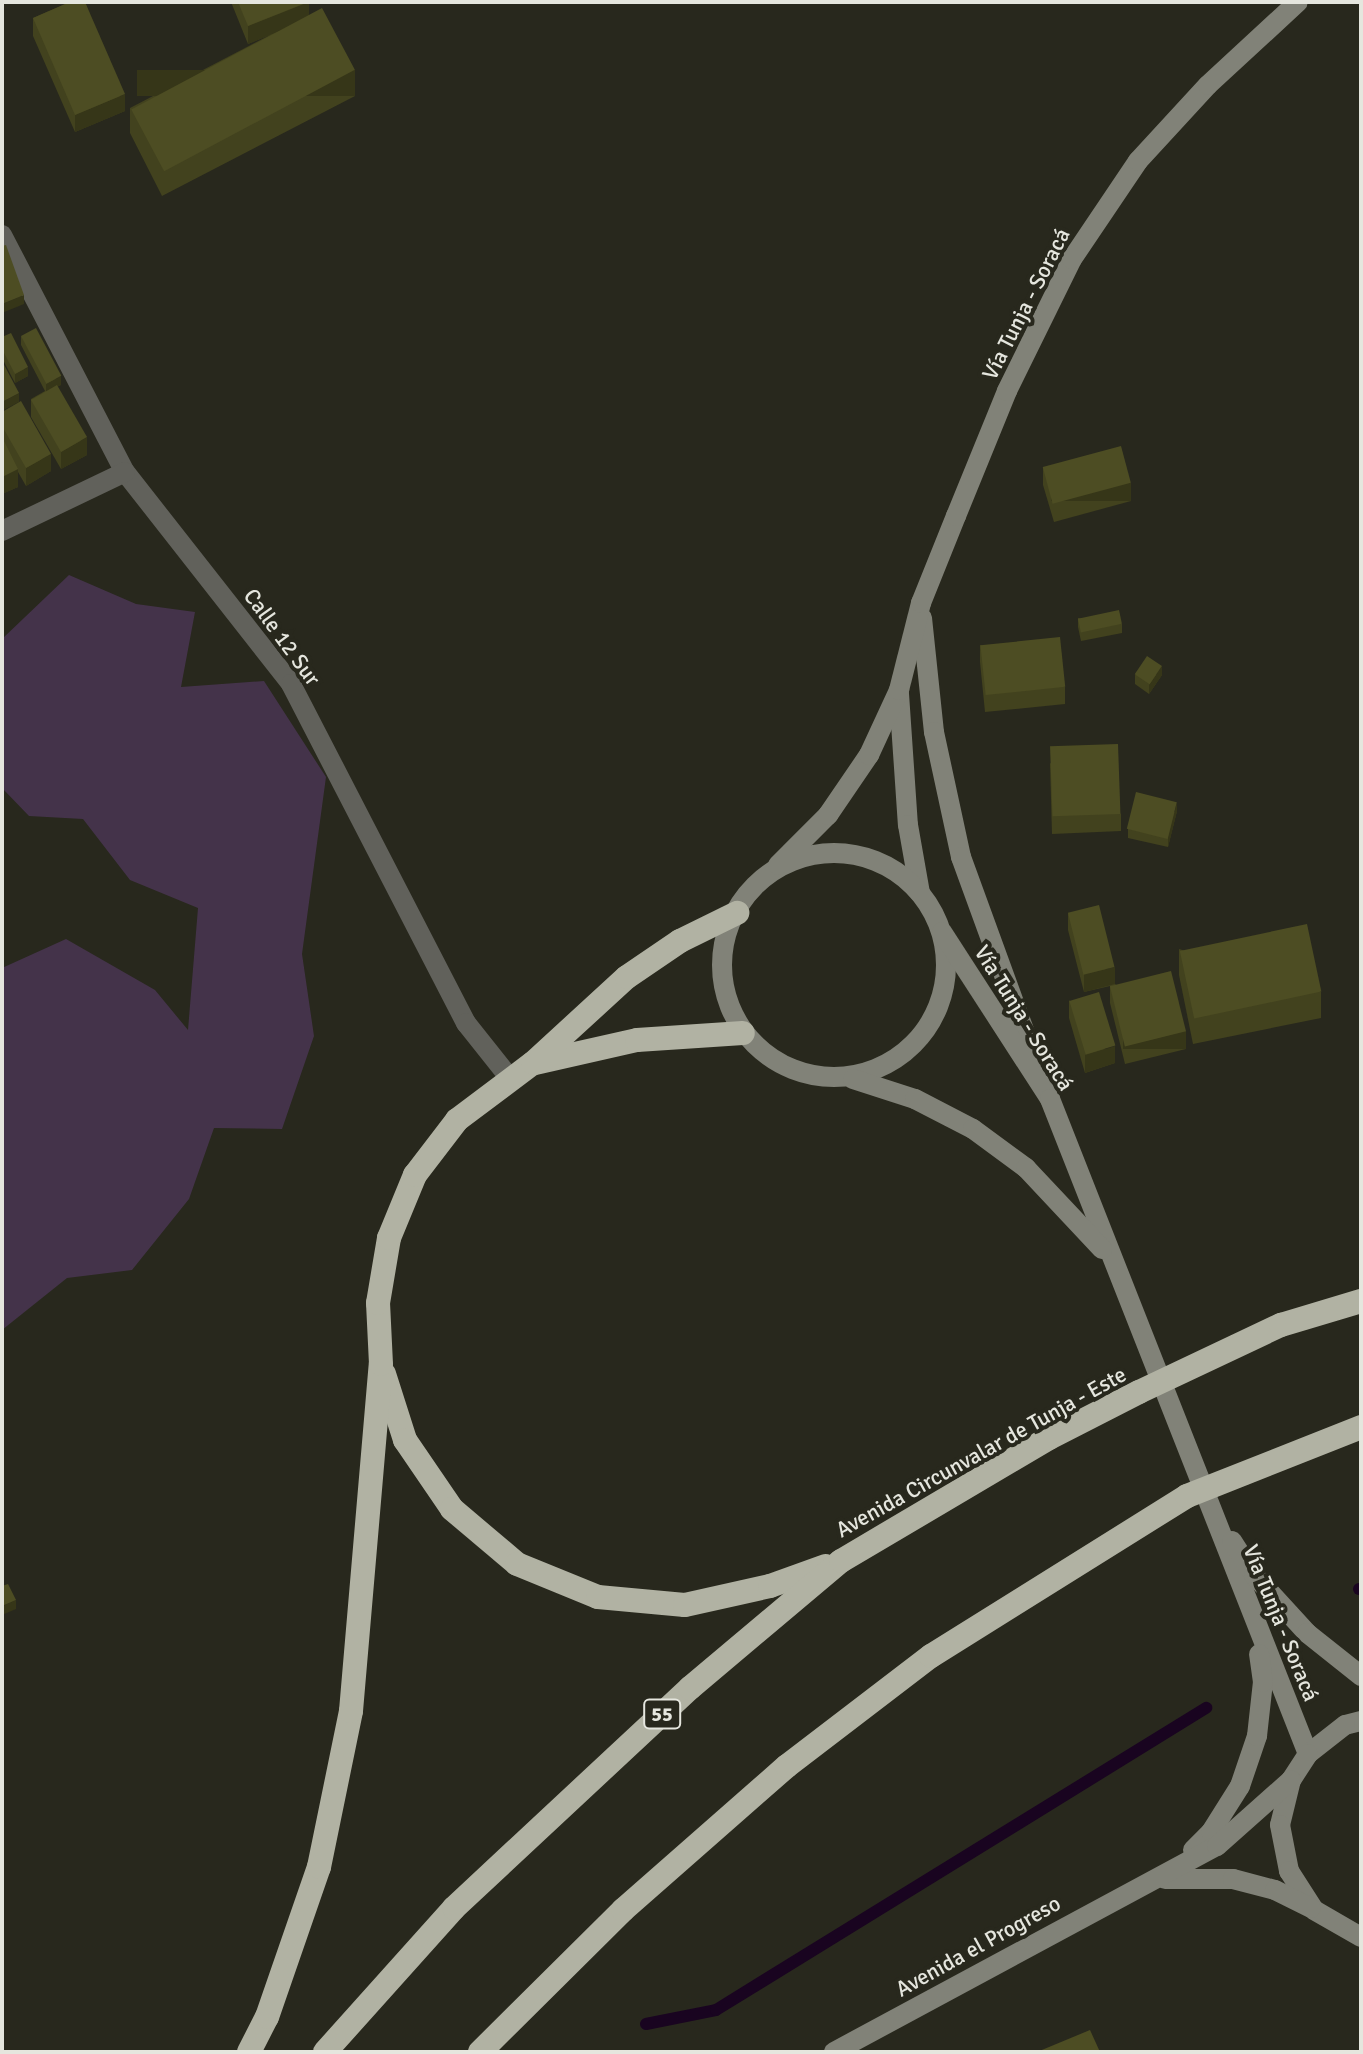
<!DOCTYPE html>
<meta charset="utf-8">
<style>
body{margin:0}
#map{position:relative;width:1363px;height:2054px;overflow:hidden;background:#28281d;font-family:Signika,sans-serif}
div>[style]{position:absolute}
.green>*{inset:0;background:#44334a}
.stream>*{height:12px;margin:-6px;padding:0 6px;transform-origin:6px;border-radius:6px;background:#190420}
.street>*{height:20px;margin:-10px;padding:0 10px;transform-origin:10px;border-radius:10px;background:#61615b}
.secondary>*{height:20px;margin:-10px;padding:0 10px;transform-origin:10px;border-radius:10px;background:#818278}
.secondary>.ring{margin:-10px;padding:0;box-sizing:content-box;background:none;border:20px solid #818278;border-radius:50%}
.highway>*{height:24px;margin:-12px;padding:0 12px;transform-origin:12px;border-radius:12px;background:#b1b2a3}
.wall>*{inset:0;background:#42421e}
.shaded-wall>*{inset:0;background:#363618;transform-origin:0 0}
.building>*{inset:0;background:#4d4d23;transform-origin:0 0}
span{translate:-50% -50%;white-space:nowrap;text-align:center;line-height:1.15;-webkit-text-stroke:8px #28281d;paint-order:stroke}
.shield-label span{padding:2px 6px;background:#28281d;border:2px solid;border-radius:6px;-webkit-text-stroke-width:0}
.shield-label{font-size:20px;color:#e5e6de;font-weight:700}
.street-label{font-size:22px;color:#e5e6de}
.frame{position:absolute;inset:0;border:4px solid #e5e6de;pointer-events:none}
</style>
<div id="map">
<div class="green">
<i style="clip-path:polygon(69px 575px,136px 604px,195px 612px,181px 687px,264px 681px,326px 777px,302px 954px,314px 1036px,282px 1129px,214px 1128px,189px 1199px,132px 1270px,67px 1278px,2px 1330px,2px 968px,66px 939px,155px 990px,188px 1030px,198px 908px,130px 880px,83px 819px,29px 816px,2px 788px,2px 639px)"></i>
</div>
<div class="stream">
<i style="left:1359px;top:1589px;width:2px"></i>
<i style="left:646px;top:2024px;width:71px;rotate:-11.3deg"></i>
<i style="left:716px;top:2010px;width:576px;rotate:-31.65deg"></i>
</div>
<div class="street">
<i style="left:2px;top:235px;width:267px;rotate:62.6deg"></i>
<i style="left:125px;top:472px;width:269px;rotate:51.9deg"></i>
<i style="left:291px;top:684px;width:382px;rotate:62.7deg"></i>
<i style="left:466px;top:1023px;width:69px;rotate:51.5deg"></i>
<i style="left:2px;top:531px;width:136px;rotate:-25.6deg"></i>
</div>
<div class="secondary">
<i style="left:922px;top:618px;width:115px;rotate:84deg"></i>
<i style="left:934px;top:732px;width:128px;rotate:77.8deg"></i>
<i style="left:961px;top:857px;width:214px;rotate:70deg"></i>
<i style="left:899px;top:694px;width:131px;rotate:86.1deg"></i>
<i style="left:908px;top:825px;width:69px;rotate:80deg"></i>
<i class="ring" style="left:722px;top:853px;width:204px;height:204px"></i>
<i style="left:778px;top:865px;width:71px;rotate:-45deg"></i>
<i style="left:828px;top:815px;width:73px;rotate:-55.7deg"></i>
<i style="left:869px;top:755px;width:72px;rotate:-65.2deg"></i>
<i style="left:899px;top:690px;width:90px;rotate:-75.8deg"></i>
<i style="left:921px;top:603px;width:94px;rotate:-68.1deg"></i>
<i style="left:956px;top:516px;width:135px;rotate:-67.8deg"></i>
<i style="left:1007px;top:391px;width:147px;rotate:-63.8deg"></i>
<i style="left:1072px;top:259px;width:118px;rotate:-56deg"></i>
<i style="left:1138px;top:161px;width:103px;rotate:-47.4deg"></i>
<i style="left:1208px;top:85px;width:122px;rotate:-42.7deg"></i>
<i style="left:942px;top:932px;width:199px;rotate:57.1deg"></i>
<i style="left:1050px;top:1099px;width:704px;rotate:68.5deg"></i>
<i style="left:853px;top:1079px;width:65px;rotate:17.9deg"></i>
<i style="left:915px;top:1099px;width:65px;rotate:27.3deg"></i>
<i style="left:973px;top:1129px;width:66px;rotate:36.3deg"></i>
<i style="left:1026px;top:1168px;width:111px;rotate:46.8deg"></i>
<i style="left:1232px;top:1541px;width:40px;rotate:57.1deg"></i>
<i style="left:1254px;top:1575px;width:79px;rotate:47.6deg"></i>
<i style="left:1307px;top:1633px;width:69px;rotate:38.5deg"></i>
<i style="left:1361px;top:1721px;width:16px;rotate:166deg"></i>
<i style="left:1345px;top:1725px;width:47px;rotate:141.9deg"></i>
<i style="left:1308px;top:1754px;width:31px;rotate:123deg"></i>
<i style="left:1291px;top:1780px;width:46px;rotate:103.7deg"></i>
<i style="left:1280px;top:1825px;width:47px;rotate:78.9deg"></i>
<i style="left:1289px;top:1871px;width:46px;rotate:57.3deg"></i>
<i style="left:1314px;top:1910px;width:54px;rotate:29.9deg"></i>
<i style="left:1193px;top:1850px;width:25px;rotate:-45deg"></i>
<i style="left:1211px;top:1832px;width:54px;rotate:-57.8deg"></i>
<i style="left:1240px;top:1786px;width:53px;rotate:-71.2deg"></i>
<i style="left:1257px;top:1736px;width:54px;rotate:-83.7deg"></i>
<i style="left:1263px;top:1682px;width:28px;rotate:-98deg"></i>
<i style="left:1165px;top:1879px;width:68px"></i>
<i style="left:1233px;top:1879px;width:43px;rotate:14.7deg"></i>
<i style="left:1275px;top:1890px;width:40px;rotate:26.6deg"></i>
<i style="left:834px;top:2052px;width:435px;rotate:-28.3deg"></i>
<i style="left:1217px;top:1846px;width:99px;rotate:-41.7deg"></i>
</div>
<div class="highway">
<i style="left:535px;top:1063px;width:105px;rotate:-12.7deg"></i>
<i style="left:637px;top:1040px;width:106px;rotate:-3.8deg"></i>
<i style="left:384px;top:1374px;width:69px;rotate:72.3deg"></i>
<i style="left:405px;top:1440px;width:83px;rotate:55.7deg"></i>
<i style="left:452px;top:1509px;width:85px;rotate:40.2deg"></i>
<i style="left:517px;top:1564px;width:87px;rotate:22.2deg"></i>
<i style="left:598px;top:1597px;width:87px;rotate:5.3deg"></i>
<i style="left:685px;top:1605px;width:87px;rotate:-12.6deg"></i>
<i style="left:770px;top:1586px;width:59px;rotate:-19.7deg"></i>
<i style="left:249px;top:2052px;width:39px;rotate:-63deg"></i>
<i style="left:267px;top:2017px;width:159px;rotate:-70.9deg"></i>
<i style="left:319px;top:1867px;width:159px;rotate:-78.4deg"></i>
<i style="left:351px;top:1711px;width:348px;rotate:-85.1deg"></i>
<i style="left:381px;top:1364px;width:61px;rotate:-92.8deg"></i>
<i style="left:378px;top:1303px;width:66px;rotate:-80.4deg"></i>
<i style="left:389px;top:1238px;width:68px;rotate:-67.6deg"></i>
<i style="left:415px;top:1175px;width:69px;rotate:-52.6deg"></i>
<i style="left:457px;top:1120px;width:95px;rotate:-36.9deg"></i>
<i style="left:533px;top:1063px;width:127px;rotate:-42.5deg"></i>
<i style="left:627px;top:977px;width:64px;rotate:-34.2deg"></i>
<i style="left:680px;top:941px;width:64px;rotate:-26.2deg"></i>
<i style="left:325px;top:2052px;width:193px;rotate:-48.1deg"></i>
<i style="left:454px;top:1908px;width:323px;rotate:-43deg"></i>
<i style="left:690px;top:1688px;width:197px;rotate:-40.1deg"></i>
<i style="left:841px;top:1561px;width:242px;rotate:-30.6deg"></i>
<i style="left:1049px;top:1438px;width:101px;rotate:-27.1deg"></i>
<i style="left:1139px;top:1392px;width:157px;rotate:-25.3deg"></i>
<i style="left:1281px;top:1325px;width:84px;rotate:-16.7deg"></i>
<i style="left:480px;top:2052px;width:202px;rotate:-44.8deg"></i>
<i style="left:623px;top:1910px;width:218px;rotate:-41.3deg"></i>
<i style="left:787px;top:1766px;width:181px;rotate:-37.4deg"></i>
<i style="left:931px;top:1656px;width:302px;rotate:-32deg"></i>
<i style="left:1187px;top:1496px;width:187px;rotate:-21.6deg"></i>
</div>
<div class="wall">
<i style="clip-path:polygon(64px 2px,85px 2px,125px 111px,75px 132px,33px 36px,33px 18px,65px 4px)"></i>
<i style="clip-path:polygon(231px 2px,309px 2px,309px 15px,355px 96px,162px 196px,130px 133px,130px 108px,270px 35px,248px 44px)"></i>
<i style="clip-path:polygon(21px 336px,61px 385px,57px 386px,87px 455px,61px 469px,31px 417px,31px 399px,45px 391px,21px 345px)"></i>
<i style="clip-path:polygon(2px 337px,28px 376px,15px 383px,2px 358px)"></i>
<i style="clip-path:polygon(2px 412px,51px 471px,26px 486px,18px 472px,18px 487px,2px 494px)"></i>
<i style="clip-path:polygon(1043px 467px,1131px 501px,1054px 522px,1043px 485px)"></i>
<i style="clip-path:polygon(1078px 618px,1122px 624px,1122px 633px,1081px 641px,1078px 627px)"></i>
<i style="clip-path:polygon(980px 645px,1065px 687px,1065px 704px,985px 712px,980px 662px)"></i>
<i style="clip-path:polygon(1135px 675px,1162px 675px,1149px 694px,1135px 684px)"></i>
<i style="clip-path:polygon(1050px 763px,1121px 814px,1121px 831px,1052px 834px)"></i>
<i style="clip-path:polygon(1177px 811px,1168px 847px,1128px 838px,1128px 829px)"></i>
<i style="clip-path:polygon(1068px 913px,1115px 984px,1186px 1049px,1125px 1064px,1110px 1003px,1110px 986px,1084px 992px,1068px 930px)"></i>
<i style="clip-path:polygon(1179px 949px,1321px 992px,1321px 1018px,1193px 1044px,1179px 975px)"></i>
<i style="clip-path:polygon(1069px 1000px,1115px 1063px,1085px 1073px,1069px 1018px)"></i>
</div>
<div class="shaded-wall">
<i style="clip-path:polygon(309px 2px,309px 19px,248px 44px,248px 26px)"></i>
<i style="left:355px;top:70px;width:26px;height:218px;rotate:90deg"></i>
<i style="clip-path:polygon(125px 94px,125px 111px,75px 132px,75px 115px)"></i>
<i style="clip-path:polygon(24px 295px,24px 304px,2px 313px,2px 304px)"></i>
<i style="clip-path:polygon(28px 367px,28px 376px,15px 383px,15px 374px)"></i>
<i style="clip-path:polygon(61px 376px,61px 385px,46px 393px,46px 384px)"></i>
<i style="clip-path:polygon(19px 393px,19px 402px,2px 411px,2px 402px)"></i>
<i style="clip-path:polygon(87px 437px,87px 455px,61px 469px,61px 452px)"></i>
<i style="clip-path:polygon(51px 454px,51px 471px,26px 486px,26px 468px)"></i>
<i style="clip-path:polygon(18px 469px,18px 487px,2px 494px,2px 477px)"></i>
<i style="left:1131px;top:483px;width:18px;height:80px;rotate:90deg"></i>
<i style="clip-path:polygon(1162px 666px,1162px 675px,1149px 694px,1149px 685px)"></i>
<i style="clip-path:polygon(1177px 802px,1177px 811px,1168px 847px,1168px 838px)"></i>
<i style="clip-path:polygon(1115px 967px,1115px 984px,1084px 992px,1084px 974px)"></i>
<i style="left:1186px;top:1031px;width:18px;height:63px;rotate:90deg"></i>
<i style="clip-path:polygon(1115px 1046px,1115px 1063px,1085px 1073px,1085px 1055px)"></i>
<i style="clip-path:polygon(16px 1600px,16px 1609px,2px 1615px,2px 1606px)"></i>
</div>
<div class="building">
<i style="clip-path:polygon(70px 2px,85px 2px,125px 94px,75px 115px,33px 18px)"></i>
<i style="clip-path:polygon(238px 2px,308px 2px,248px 26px)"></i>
<i style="left:322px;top:8px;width:70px;height:216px;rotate:62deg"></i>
<i style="clip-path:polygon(6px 245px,24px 295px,2px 304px,2px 246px)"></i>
<i style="left:36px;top:328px;width:54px;height:17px;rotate:62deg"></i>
<i style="clip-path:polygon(11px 333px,28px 367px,15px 374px,2px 349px,2px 337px)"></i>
<i style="clip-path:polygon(2px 361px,19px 393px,2px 402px)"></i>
<i style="left:57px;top:385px;width:60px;height:30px;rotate:60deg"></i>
<i style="clip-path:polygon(21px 401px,51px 454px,26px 468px,2px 426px,2px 412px)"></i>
<i style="clip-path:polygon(2px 437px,18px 469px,2px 477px)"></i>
<i style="left:1121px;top:446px;width:38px;height:81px;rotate:75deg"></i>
<i style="left:1119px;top:610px;width:14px;height:42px;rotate:78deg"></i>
<i style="left:1060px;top:637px;width:50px;height:80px;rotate:84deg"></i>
<i style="left:1147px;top:656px;width:18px;height:22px;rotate:34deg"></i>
<i style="left:1118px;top:744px;width:70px;height:68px;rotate:88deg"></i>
<i style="left:1136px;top:792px;width:42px;height:38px;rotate:14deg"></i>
<i style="left:1099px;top:905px;width:64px;height:32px;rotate:76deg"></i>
<i style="left:1307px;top:924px;width:69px;height:130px;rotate:78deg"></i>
<i style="left:1171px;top:971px;width:62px;height:63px;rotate:76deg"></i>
<i style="left:1099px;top:992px;width:56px;height:31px;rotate:73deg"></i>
<i style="clip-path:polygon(8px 1584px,16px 1600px,2px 1606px,2px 1586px)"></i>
<i style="clip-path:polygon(1090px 2030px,1100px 2052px,1037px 2052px)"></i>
</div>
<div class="shield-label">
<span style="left:662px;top:1714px">55</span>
</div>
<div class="street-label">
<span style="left:1026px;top:304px;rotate:-63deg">Vía Tunja - Soracá</span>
<span style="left:282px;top:637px;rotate:54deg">Calle 12 Sur</span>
<span style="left:1024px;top:1018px;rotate:58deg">Vía Tunja - Soracá</span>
<span style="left:981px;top:1452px;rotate:-29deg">Avenida Circunvalar de Tunja - Este</span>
<span style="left:1281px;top:1623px;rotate:68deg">Vía Tunja - Soracá</span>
<span style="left:978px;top:1946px;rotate:-29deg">Avenida el Progreso</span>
</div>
<div class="frame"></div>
</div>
